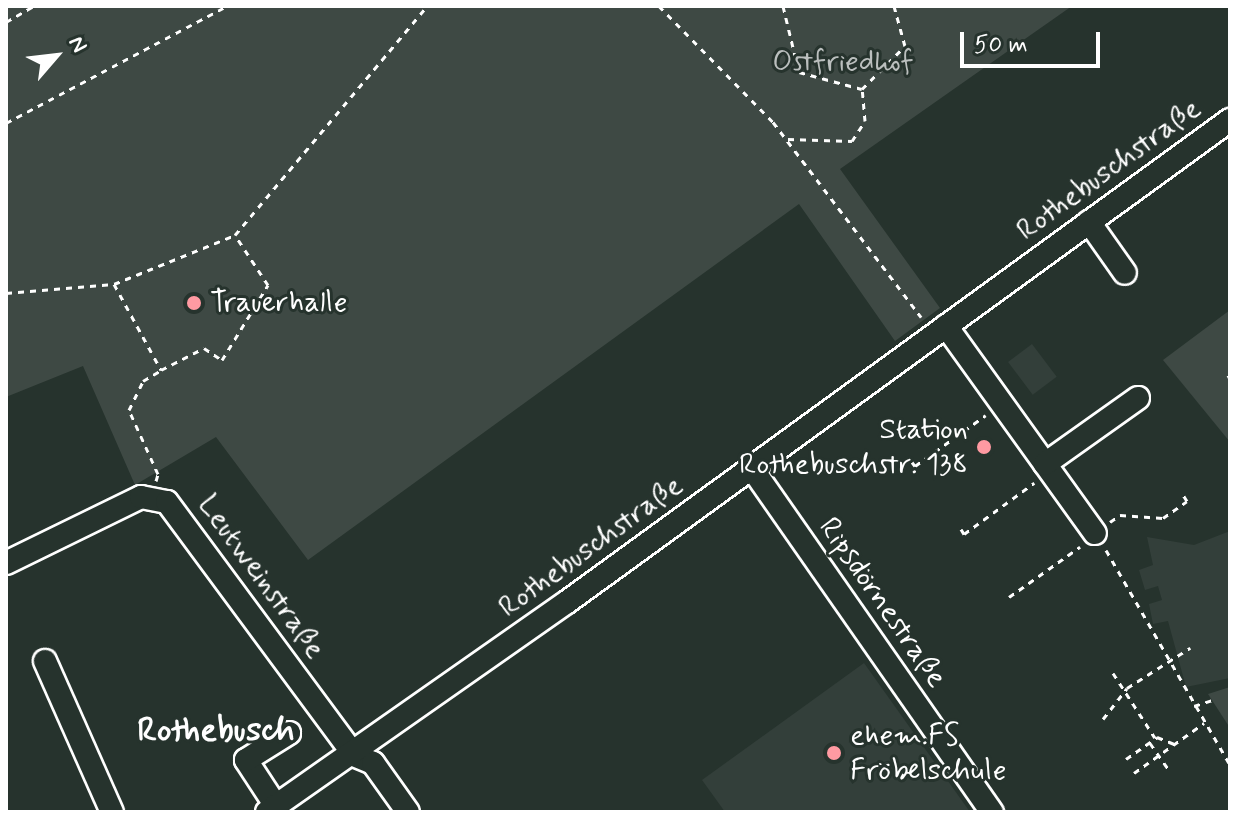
<!DOCTYPE html>
<meta charset="utf-8">
<style>
body{margin:0}
#map{position:relative;width:1236px;height:818px;overflow:hidden;background:#26332d;font-family:Mynerve,sans-serif}
div>[style]{position:absolute}
.built>*{inset:0;background:#333f3a;transform-origin:0 0}
.green>*{inset:0;background:#3e4944}
.path>*{height:3px;margin-top:-1.5px;transform-origin:0;background:repeating-linear-gradient(90deg,#fff 0 6px,transparent 0 12px)}
.roads{filter:drop-shadow(2px 0 #fff) drop-shadow(-2px 0 #fff) drop-shadow(0 2px #fff) drop-shadow(0 -2px #fff)}
.minor>*{height:22px;margin:-11px;padding:0 11px;transform-origin:11px;border-radius:11px;background:#26332d}
.dots>*{width:22px;height:22px;translate:-50% -50%;box-sizing:border-box;border:4px solid #26332d;border-radius:50%}
span{translate:-50% -50%;white-space:nowrap;text-align:center;line-height:1.15;-webkit-text-stroke:6px #26332d;paint-order:stroke}
.park-label{font-size:30px;color:#bbbfbe}
.street-label{font-size:30px;color:#fff}
.poi-label{font-size:30px;color:#fff}
.left{translate:0 -50%;text-align:left}
.right{translate:-100% -50%;text-align:right}
.quarter-label{font-size:34px;color:#fff;font-weight:700}
.frame{position:absolute;inset:0;border:8px solid #fff;pointer-events:none}
.north{position:absolute;left:16px;top:16px;width:80px;height:80px;-webkit-text-stroke:6px #26332d;paint-order:stroke;rotate:62deg;font-size:22px;font-weight:700;line-height:32px;text-align:center;color:#fff}
.north::after{content:'';display:block;margin:auto;width:28px;height:36px;background:#fff;clip-path:polygon(50% 0,100% 100%,50% 72%,0 100%)}
.scale{position:absolute;left:960px;top:32px;width:140px;height:36px;box-sizing:border-box;border:4px solid #fff;border-top:0;padding-left:10px;font-size:24px;line-height:28px;white-space:nowrap;color:#fff;-webkit-text-stroke:6px #26332d;paint-order:stroke}
</style>
<div id="map">
<div class="built">
<i style="left:1032px;top:344px;width:41px;height:30px;rotate:53deg"></i>
<i style="clip-path:polygon(1230px 531px,1230px 678px,1186px 687px,1168px 621px,1153px 624px,1149px 604px,1162px 600px,1158px 586px,1145px 590px,1139px 570px,1153px 565px,1147px 537px,1194px 545px)"></i>
<i style="clip-path:polygon(864px 663px,970px 812px,725px 812px,702px 780px)"></i>
</div>
<div class="green">
<i style="clip-path:polygon(6px 6px,1072px 6px,840px 169px,940px 308px,895px 341px,799px 204px,308px 560px,216px 437px,135px 485px,83px 366px,6px 397px)"></i>
<i style="clip-path:polygon(1230px 310px,1230px 442px,1163px 360px)"></i>
<i style="clip-path:polygon(1230px 687px,1230px 728px,1208px 694px)"></i>
</div>
<div class="path">
<i style="left:659px;top:6px;width:163px;rotate:45.5deg"></i>
<i style="left:773px;top:122px;width:245px;rotate:52.8deg"></i>
<i style="left:783px;top:6px;width:68px;rotate:76.4deg"></i>
<i style="left:799px;top:72px;width:65px;rotate:15.1deg"></i>
<i style="left:862px;top:89px;width:61px;rotate:-45deg"></i>
<i style="left:905px;top:46px;width:41px;rotate:-105.4deg"></i>
<i style="left:6px;top:22px;width:32px;rotate:-30deg"></i>
<i style="left:6px;top:123px;width:250px;rotate:-27.9deg"></i>
<i style="left:788px;top:139px;width:64px;rotate:1.8deg"></i>
<i style="left:852px;top:141px;width:24px;rotate:-57deg"></i>
<i style="left:865px;top:121px;width:32px;rotate:-95deg"></i>
<i style="left:114px;top:284px;width:98px;rotate:61.3deg"></i>
<i style="left:161px;top:370px;width:48px;rotate:-27.1deg"></i>
<i style="left:204px;top:348px;width:22px;rotate:34deg"></i>
<i style="left:222px;top:360px;width:88px;rotate:-58.5deg"></i>
<i style="left:268px;top:285px;width:60px;rotate:-123.4deg"></i>
<i style="left:6px;top:293px;width:108px;rotate:-4.8deg"></i>
<i style="left:114px;top:284px;width:131px;rotate:-22deg"></i>
<i style="left:235px;top:235px;width:299px;rotate:-50deg"></i>
<i style="left:1228px;top:375px;width:4px;rotate:63deg"></i>
<i style="left:912px;top:462px;width:5px;rotate:53deg"></i>
<i style="left:915px;top:466px;width:87px;rotate:-35.7deg"></i>
<i style="left:156px;top:481px;width:7px;rotate:-74deg"></i>
<i style="left:158px;top:474px;width:70px;rotate:-114.4deg"></i>
<i style="left:129px;top:410px;width:32px;rotate:-64deg"></i>
<i style="left:143px;top:381px;width:21px;rotate:-31deg"></i>
<i style="left:1110px;top:522px;width:12px;rotate:-35deg"></i>
<i style="left:1120px;top:515px;width:43px;rotate:4deg"></i>
<i style="left:1163px;top:518px;width:29px;rotate:-35deg"></i>
<i style="left:1187px;top:501px;width:9px;rotate:-122deg"></i>
<i style="left:961px;top:529px;width:6px;rotate:59deg"></i>
<i style="left:964px;top:534px;width:87px;rotate:-36.1deg"></i>
<i style="left:1106px;top:550px;width:248px;rotate:60deg"></i>
<i style="left:1009px;top:597px;width:87px;rotate:-35.2deg"></i>
<i style="left:1113px;top:673px;width:77px;rotate:57.1deg"></i>
<i style="left:1194px;top:706px;width:19px;rotate:-18deg"></i>
<i style="left:1103px;top:719px;width:39px;rotate:-52deg"></i>
<i style="left:1127px;top:688px;width:75px;rotate:-32.4deg"></i>
<i style="left:1150px;top:743px;width:32px;rotate:55deg"></i>
<i style="left:1126px;top:759px;width:38px;rotate:-35deg"></i>
<i style="left:1157px;top:737px;width:18px;rotate:22deg"></i>
<i style="left:1134px;top:773px;width:86px;rotate:-35.5deg"></i>
</div>
<div class="roads">
<div class="minor">
<i style="left:1089px;top:222px;width:62px;rotate:54.8deg"></i>
<i style="left:946px;top:326px;width:255px;rotate:54.3deg"></i>
<i style="left:1045px;top:464px;width:114px;rotate:-35.4deg"></i>
<i style="left:751px;top:467px;width:421px;rotate:55.1deg"></i>
<i style="left:6px;top:563px;width:150px;rotate:-26.1deg"></i>
<i style="left:141px;top:497px;width:26px;rotate:11deg"></i>
<i style="left:167px;top:502px;width:315px;rotate:53.5deg"></i>
<i style="left:354px;top:755px;width:21px;rotate:23deg"></i>
<i style="left:373px;top:763px;width:60px;rotate:54.5deg"></i>
<i style="left:45px;top:661px;width:165px;rotate:66.1deg"></i>
<i style="left:276px;top:806px;width:55px;rotate:-123.1deg"></i>
<i style="left:246px;top:760px;width:51px;rotate:-32.1deg"></i>
<i style="left:267px;top:812px;width:366px;rotate:-35deg"></i>
<i style="left:567px;top:602px;width:820px;rotate:-36.02deg"></i>
</div>
</div>
<div class="dots">
<i style="left:194px;top:303px;background:#ff9aa2"></i>
<i style="left:984px;top:447px;background:#ff9aa2"></i>
<i style="left:834px;top:753px;background:#ff9aa2"></i>
</div>
<div class="park-label">
<span style="left:843px;top:62px">Ostfriedhof</span>
</div>
<div class="street-label">
<span style="left:1109px;top:170px;rotate:-36deg">Rothebuschstraße</span>
<span style="left:591px;top:547px;rotate:-36deg">Rothebuschstraße</span>
<span style="left:261px;top:577px;rotate:54deg">Leutweinstraße</span>
<span style="left:882px;top:603px;rotate:55deg">Ripsdörnestraße</span>
</div>
<div class="poi-label">
<span class="left" style="left:210px;top:303px">Trauerhalle</span>
<span class="right" style="left:968px;top:447px">Station<br>Rothebuschstr. 138</span>
<span class="left" style="left:850px;top:753px">ehem.FS<br>Fröbelschule</span>
</div>
<div class="quarter-label">
<span style="left:216px;top:731px">Rothebusch</span>
</div>
<div class="frame"></div>
<div class="north">N</div>
<div class="scale">50 m</div>
</div>
